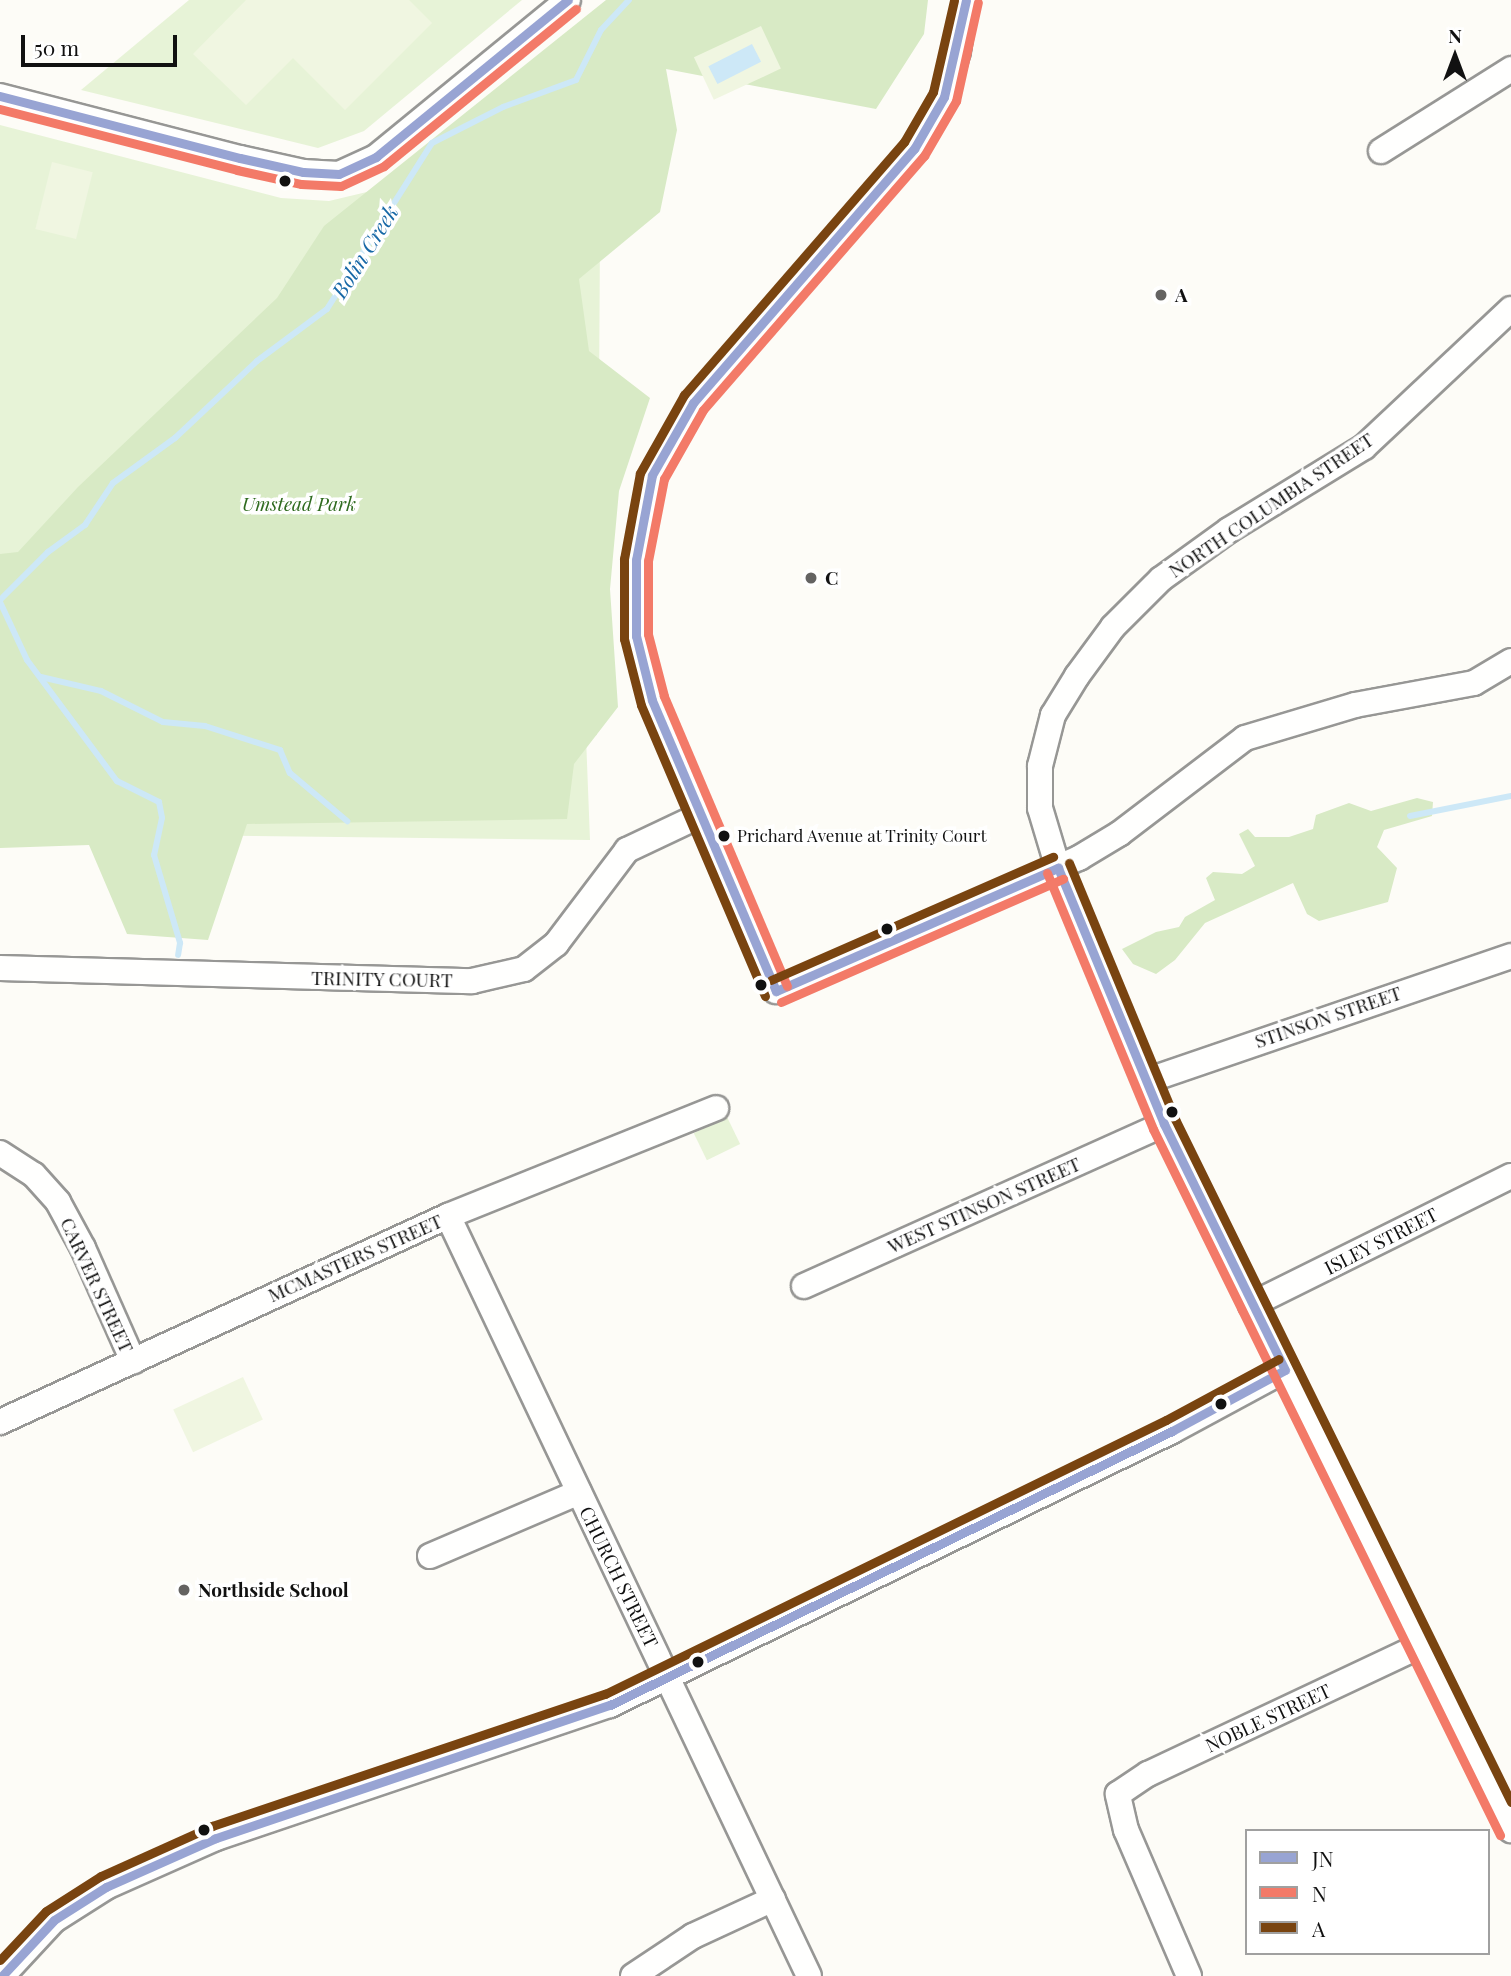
<!DOCTYPE html>
<style>
body{margin:0}
#map{position:relative;width:1511px;height:1976px;overflow:hidden;background:#fdfcf7;font-family:"Playfair Display",serif}
div>[style]{position:absolute}
.green>*{inset:0;background:#e7f3d7;transform-origin:0 0}
.forest>*{inset:0;background:#d8eac5}
.pitch>*{inset:0;background:#f0f6e1;transform-origin:0 0}
.water>*{inset:0;background:#cde8f7;transform-origin:0 0}
.stream>*{height:6px;margin:-3px;padding:0 3px;transform-origin:3px;border-radius:3px;background:#cde8f7}
.roads{filter:drop-shadow(2px 0 #979795) drop-shadow(-2px 0 #979795) drop-shadow(0 2px #979795) drop-shadow(0 -2px #979795)}
.minor>*{height:24px;margin:-12px;padding:0 12px;transform-origin:12px;border-radius:12px;background:#fffffe}
.bus-1>*{height:9px;margin:-4.5px;padding:0 4.5px;transform-origin:4.5px;border-radius:4.5px;background:#98a4d3}
.bus-2>*{height:9px;margin:-4.5px;padding:0 4.5px;transform-origin:4.5px;border-radius:4.5px;background:#f37a68}
.bus-3>*{height:9px;margin:-4.5px;padding:0 4.5px;transform-origin:4.5px;border-radius:4.5px;background:#794410}
.dots>*{width:19px;height:19px;translate:-50% -50%;box-sizing:border-box;border:4px solid #fff;border-radius:50%}
span{translate:-50% -50%;white-space:nowrap;text-align:center;line-height:1.15;-webkit-text-stroke:7px #fff;paint-order:stroke}
.bus-label{font-size:17px;color:#111}
.left{translate:0 -50%;text-align:left}
.poi-label{font-size:19px;color:#111;font-weight:700}
.park-label{font-size:19px;color:#2f6b1f;font-style:italic}
.street-label{font-size:19px;color:#111}
.water-label{font-size:21px;color:#1768a6;font-style:italic}
.legend{position:absolute;left:1245px;top:1829px;width:245px;height:126px;box-sizing:border-box;background:#fff;border:2px solid #a0a0a0;margin:0;padding:9px 12px;list-style:none;font-size:21px;color:#111}
.legend li{display:flex;align-items:center;gap:14px;height:35px}
.legend b{width:35px;border:2px solid #a0a0a0}
.north{position:absolute;left:1420px;top:21px;width:70px;height:70px;-webkit-text-stroke:5px #fff;paint-order:stroke;rotate:0deg;font-size:19px;font-weight:700;line-height:28px;text-align:center;color:#111}
.north::after{content:'';display:block;margin:auto;width:24px;height:32px;background:#111;clip-path:polygon(50% 0,100% 100%,50% 72%,0 100%)}
.scale{position:absolute;left:21px;top:35px;width:156px;height:32px;box-sizing:border-box;border:4px solid #111;border-top:0;padding-left:9px;font-size:21px;line-height:24px;white-space:nowrap;color:#111;-webkit-text-stroke:5px #fff;paint-order:stroke}
</style>
<div id="map">
<div class="green">
<i style="clip-path:polygon(189px 0,522px 0,364px 131px,318px 148px,81px 90px)"></i>
<i style="clip-path:polygon(601px 68px,597px 735px,586px 737px,590px 840px,0 833px,0 125px,281px 198px,329px 201px,371px 191px)"></i>
<i style="left:727px;top:1117px;width:30px;height:37px;rotate:64deg"></i>
</div>
<div class="forest">
<i style="clip-path:polygon(606px 0,928px 0,924px 34px,876px 109px,666px 69px,677px 130px,660px 212px,579px 279px,589px 351px,650px 398px,619px 491px,610px 589px,618px 707px,574px 764px,567px 819px,247px 824px,208px 940px,127px 934px,89px 845px,0 848px,0 554px,18px 552px,78px 487px,277px 298px,324px 226px)"></i>
<i style="clip-path:polygon(1417px 798px,1433px 802px,1432px 816px,1384px 830px,1377px 847px,1397px 868px,1388px 902px,1319px 921px,1307px 914px,1293px 883px,1205px 923px,1175px 960px,1156px 974px,1133px 964px,1122px 949px,1156px 932px,1179px 927px,1185px 917px,1215px 900px,1206px 878px,1213px 872px,1242px 874px,1255px 866px,1239px 834px,1248px 829px,1255px 837px,1289px 837px,1313px 829px,1316px 815px,1349px 803px,1371px 811px)"></i>
</div>
<div class="pitch">
<i style="clip-path:polygon(246px 0,409px 0,432px 23px,345px 110px,293px 58px,246px 105px,193px 54px)"></i>
<i style="left:761px;top:26px;width:47px;height:74px;rotate:65deg"></i>
<i style="left:52px;top:162px;width:42px;height:69px;rotate:14deg"></i>
<i style="left:243px;top:1377px;width:47px;height:77px;rotate:65deg"></i>
</div>
<div class="water">
<i style="left:752px;top:44px;width:20px;height:49px;rotate:63deg"></i>
</div>
<div class="stream">
<i style="left:0;top:600px;width:68px;rotate:-45deg"></i>
<i style="left:48px;top:552px;width:46px;rotate:-36.1deg"></i>
<i style="left:85px;top:525px;width:50px;rotate:-56.3deg"></i>
<i style="left:113px;top:483px;width:77px;rotate:-36deg"></i>
<i style="left:175px;top:438px;width:112px;rotate:-43.2deg"></i>
<i style="left:257px;top:361px;width:87px;rotate:-36.6deg"></i>
<i style="left:327px;top:309px;width:196px;rotate:-57.7deg"></i>
<i style="left:432px;top:143px;width:80px;rotate:-26.9deg"></i>
<i style="left:503px;top:107px;width:78px;rotate:-20.3deg"></i>
<i style="left:576px;top:80px;width:56px;rotate:-63.4deg"></i>
<i style="left:601px;top:30px;width:41px;rotate:-47deg"></i>
<i style="left:0;top:602px;width:64px;rotate:65deg"></i>
<i style="left:27px;top:660px;width:151px;rotate:53.4deg"></i>
<i style="left:117px;top:781px;width:47px;rotate:26.6deg"></i>
<i style="left:159px;top:802px;width:16px;rotate:79deg"></i>
<i style="left:162px;top:818px;width:38px;rotate:102deg"></i>
<i style="left:154px;top:855px;width:92px;rotate:73.5deg"></i>
<i style="left:180px;top:943px;width:12px;rotate:99deg"></i>
<i style="left:41px;top:677px;width:62px;rotate:13.1deg"></i>
<i style="left:101px;top:691px;width:69px;rotate:26.6deg"></i>
<i style="left:163px;top:722px;width:42px;rotate:5.4deg"></i>
<i style="left:205px;top:726px;width:79px;rotate:17.7deg"></i>
<i style="left:280px;top:750px;width:25px;rotate:67deg"></i>
<i style="left:290px;top:773px;width:75px;rotate:40.1deg"></i>
<i style="left:1410px;top:816px;width:103px;rotate:-11.2deg"></i>
</div>
<div class="roads">
<div class="minor">
<i style="left:966px;top:0;width:52px;rotate:98.9deg"></i>
<i style="left:958px;top:51px;width:48px;rotate:106.9deg"></i>
<i style="left:944px;top:97px;width:60px;rotate:120deg"></i>
<i style="left:914px;top:149px;width:337px;rotate:131deg"></i>
<i style="left:693px;top:403px;width:83px;rotate:119.7deg"></i>
<i style="left:652px;top:475px;width:86px;rotate:100.7deg"></i>
<i style="left:636px;top:560px;width:76px;rotate:90deg"></i>
<i style="left:636px;top:636px;width:66px;rotate:76deg"></i>
<i style="left:652px;top:700px;width:316px;rotate:66.9deg"></i>
<i style="left:776px;top:991px;width:331px;rotate:-23.7deg"></i>
<i style="left:1079px;top:858px;width:47px;rotate:-31deg"></i>
<i style="left:1119px;top:834px;width:158px;rotate:-37.3deg"></i>
<i style="left:1245px;top:738px;width:115px;rotate:-16.7deg"></i>
<i style="left:1355px;top:705px;width:121px;rotate:-10.5deg"></i>
<i style="left:1474px;top:683px;width:43px;rotate:-30.7deg"></i>
<i style="left:0;top:96px;width:248px;rotate:14.5deg"></i>
<i style="left:240px;top:158px;width:65px;rotate:12.5deg"></i>
<i style="left:303px;top:172px;width:36px;rotate:3deg"></i>
<i style="left:339px;top:174px;width:41px;rotate:-24.7deg"></i>
<i style="left:376px;top:157px;width:248px;rotate:-39.3deg"></i>
<i style="left:1381px;top:151px;width:154px;rotate:-32.2deg"></i>
<i style="left:1511px;top:309px;width:202px;rotate:136.8deg"></i>
<i style="left:1364px;top:447px;width:158px;rotate:148.4deg"></i>
<i style="left:1229px;top:530px;width:84px;rotate:144.2deg"></i>
<i style="left:1161px;top:579px;width:68px;rotate:135deg"></i>
<i style="left:1113px;top:627px;width:61px;rotate:126.3deg"></i>
<i style="left:1077px;top:676px;width:46px;rotate:121.6deg"></i>
<i style="left:1053px;top:715px;width:53px;rotate:104.3deg"></i>
<i style="left:1040px;top:766px;width:42px;rotate:90deg"></i>
<i style="left:1040px;top:808px;width:63px;rotate:73.3deg"></i>
<i style="left:1058px;top:868px;width:277px;rotate:67.5deg"></i>
<i style="left:1164px;top:1124px;width:787px;rotate:63.83deg"></i>
<i style="left:0;top:968px;width:472px;rotate:1.6deg"></i>
<i style="left:472px;top:981px;width:53px;rotate:-13deg"></i>
<i style="left:524px;top:969px;width:41px;rotate:-38deg"></i>
<i style="left:556px;top:944px;width:118px;rotate:-52.9deg"></i>
<i style="left:627px;top:850px;width:80px;rotate:-25.3deg"></i>
<i style="left:1146px;top:1081px;width:386px;rotate:-18.9deg"></i>
<i style="left:0;top:1153px;width:40px;rotate:32.9deg"></i>
<i style="left:34px;top:1175px;width:36px;rotate:48deg"></i>
<i style="left:58px;top:1202px;width:52px;rotate:61.5deg"></i>
<i style="left:83px;top:1248px;width:124px;rotate:66.1deg"></i>
<i style="left:448px;top:1216px;width:841px;rotate:64.59deg"></i>
<i style="left:804px;top:1286px;width:395px;rotate:-24.2deg"></i>
<i style="left:1251px;top:1305px;width:290px;rotate:-26.4deg"></i>
<i style="left:0;top:1422px;width:493px;rotate:-24.7deg"></i>
<i style="left:448px;top:1216px;width:289px;rotate:-21.9deg"></i>
<i style="left:430px;top:1556px;width:162px;rotate:-23.2deg"></i>
<i style="left:2px;top:1976px;width:76px;rotate:-47.1deg"></i>
<i style="left:54px;top:1920px;width:62px;rotate:-32.4deg"></i>
<i style="left:106px;top:1887px;width:120px;rotate:-24deg"></i>
<i style="left:216px;top:1838px;width:416px;rotate:-18.7deg"></i>
<i style="left:610px;top:1705px;width:625px;rotate:-25.99deg"></i>
<i style="left:1172px;top:1431px;width:128px;rotate:-28.4deg"></i>
<i style="left:633px;top:1976px;width:72px;rotate:-33.7deg"></i>
<i style="left:693px;top:1936px;width:88px;rotate:-24.8deg"></i>
<i style="left:1189px;top:1976px;width:159px;rotate:-113.3deg"></i>
<i style="left:1126px;top:1830px;width:37px;rotate:-103deg"></i>
<i style="left:1118px;top:1794px;width:36px;rotate:-34deg"></i>
<i style="left:1148px;top:1774px;width:301px;rotate:-25.2deg"></i>
</div>
</div>
<div class="bus-1">
<i style="left:0;top:96px;width:248px;rotate:14.5deg"></i>
<i style="left:240px;top:158px;width:65px;rotate:12.5deg"></i>
<i style="left:303px;top:172px;width:36px;rotate:3deg"></i>
<i style="left:339px;top:174px;width:41px;rotate:-24.7deg"></i>
<i style="left:376px;top:157px;width:248px;rotate:-39.3deg"></i>
<i style="left:1058px;top:868px;width:277px;rotate:67.5deg"></i>
<i style="left:1164px;top:1124px;width:274px;rotate:63.8deg"></i>
<i style="left:776px;top:991px;width:316px;rotate:-113.1deg"></i>
<i style="left:652px;top:700px;width:66px;rotate:-104deg"></i>
<i style="left:636px;top:636px;width:76px;rotate:-90deg"></i>
<i style="left:636px;top:560px;width:86px;rotate:-79.3deg"></i>
<i style="left:652px;top:475px;width:83px;rotate:-60.3deg"></i>
<i style="left:693px;top:403px;width:337px;rotate:-49deg"></i>
<i style="left:914px;top:149px;width:60px;rotate:-60deg"></i>
<i style="left:944px;top:97px;width:99px;rotate:-77.2deg"></i>
<i style="left:776px;top:991px;width:308px;rotate:-23.6deg"></i>
<i style="left:2px;top:1976px;width:76px;rotate:-47.1deg"></i>
<i style="left:54px;top:1920px;width:62px;rotate:-32.4deg"></i>
<i style="left:106px;top:1887px;width:120px;rotate:-24deg"></i>
<i style="left:216px;top:1838px;width:416px;rotate:-18.7deg"></i>
<i style="left:610px;top:1705px;width:625px;rotate:-25.99deg"></i>
<i style="left:1172px;top:1431px;width:128px;rotate:-28.4deg"></i>
</div>
<div class="bus-2">
<i style="left:0;top:109px;width:245px;rotate:14.4deg"></i>
<i style="left:237px;top:170px;width:66px;rotate:12.3deg"></i>
<i style="left:301px;top:184px;width:40px;rotate:2.9deg"></i>
<i style="left:341px;top:186px;width:47px;rotate:-24.9deg"></i>
<i style="left:384px;top:166px;width:248px;rotate:-39.3deg"></i>
<i style="left:1047px;top:873px;width:277px;rotate:67.5deg"></i>
<i style="left:1153px;top:1129px;width:787px;rotate:63.83deg"></i>
<i style="left:787px;top:986px;width:315px;rotate:-113deg"></i>
<i style="left:664px;top:696px;width:64px;rotate:-104.5deg"></i>
<i style="left:648px;top:634px;width:73px;rotate:-90deg"></i>
<i style="left:648px;top:561px;width:84px;rotate:-79deg"></i>
<i style="left:664px;top:479px;width:79px;rotate:-60.5deg"></i>
<i style="left:703px;top:410px;width:337px;rotate:-49deg"></i>
<i style="left:924px;top:156px;width:64px;rotate:-59.8deg"></i>
<i style="left:956px;top:101px;width:101px;rotate:-77.5deg"></i>
<i style="left:781px;top:1002px;width:308px;rotate:-23.6deg"></i>
</div>
<div class="bus-3">
<i style="left:1069px;top:863px;width:277px;rotate:67.5deg"></i>
<i style="left:1175px;top:1119px;width:761px;rotate:63.81deg"></i>
<i style="left:771px;top:980px;width:308px;rotate:-23.6deg"></i>
<i style="left:765px;top:996px;width:316px;rotate:-113.1deg"></i>
<i style="left:641px;top:705px;width:68px;rotate:-104.4deg"></i>
<i style="left:624px;top:639px;width:80px;rotate:-90deg"></i>
<i style="left:624px;top:559px;width:87px;rotate:-79.5deg"></i>
<i style="left:640px;top:473px;width:90px;rotate:-60.6deg"></i>
<i style="left:684px;top:395px;width:335px;rotate:-49deg"></i>
<i style="left:904px;top:142px;width:58px;rotate:-59.9deg"></i>
<i style="left:933px;top:92px;width:94px;rotate:-77.1deg"></i>
<i style="left:0;top:1960px;width:67px;rotate:-46.8deg"></i>
<i style="left:46px;top:1911px;width:65px;rotate:-32.5deg"></i>
<i style="left:101px;top:1876px;width:122px;rotate:-24.2deg"></i>
<i style="left:212px;top:1826px;width:415px;rotate:-18.6deg"></i>
<i style="left:605px;top:1694px;width:624px;rotate:-26.03deg"></i>
<i style="left:1166px;top:1420px;width:128px;rotate:-28.4deg"></i>
</div>
<div class="dots">
<i style="left:285px;top:181px;background:#111"></i>
<i style="left:1161px;top:295px;background:#646362"></i>
<i style="left:811px;top:578px;background:#646362"></i>
<i style="left:724px;top:836px;background:#111"></i>
<i style="left:887px;top:929px;background:#111"></i>
<i style="left:761px;top:985px;background:#111"></i>
<i style="left:1172px;top:1112px;background:#111"></i>
<i style="left:1221px;top:1404px;background:#111"></i>
<i style="left:184px;top:1590px;background:#646362"></i>
<i style="left:698px;top:1662px;background:#111"></i>
<i style="left:204px;top:1830px;background:#111"></i>
</div>
<div class="bus-label">
<span class="left" style="left:737px;top:836px">Prichard Avenue at Trinity Court</span>
</div>
<div class="poi-label">
<span class="left" style="left:1175px;top:295px">A</span>
<span class="left" style="left:825px;top:578px">C</span>
<span class="left" style="left:198px;top:1590px">Northside School</span>
</div>
<div class="park-label">
<span style="left:299px;top:504px">Umstead Park</span>
</div>
<div class="street-label">
<span style="left:1271px;top:505px;rotate:-34deg">NORTH COLUMBIA STREET</span>
<span style="left:382px;top:979px;rotate:1deg">TRINITY COURT</span>
<span style="left:1328px;top:1017px;rotate:-19deg">STINSON STREET</span>
<span style="left:984px;top:1205px;rotate:-24deg">WEST STINSON STREET</span>
<span style="left:1381px;top:1241px;rotate:-27deg">ISLEY STREET</span>
<span style="left:355px;top:1258px;rotate:-24deg">MCMASTERS STREET</span>
<span style="left:97px;top:1285px;rotate:65deg">CARVER STREET</span>
<span style="left:619px;top:1577px;rotate:64deg">CHURCH STREET</span>
<span style="left:1268px;top:1718px;rotate:-25deg">NOBLE STREET</span>
</div>
<div class="water-label">
<span style="left:364px;top:251px;rotate:-58deg">Bolin Creek</span>
</div>
<ul class="legend">
<li><b style="height:9px;background:#98a4d3"></b>JN</li>
<li><b style="height:9px;background:#f37a68"></b>N</li>
<li><b style="height:9px;background:#794410"></b>A</li>
</ul>
<div class="north">N</div>
<div class="scale">50 m</div>
</div>
